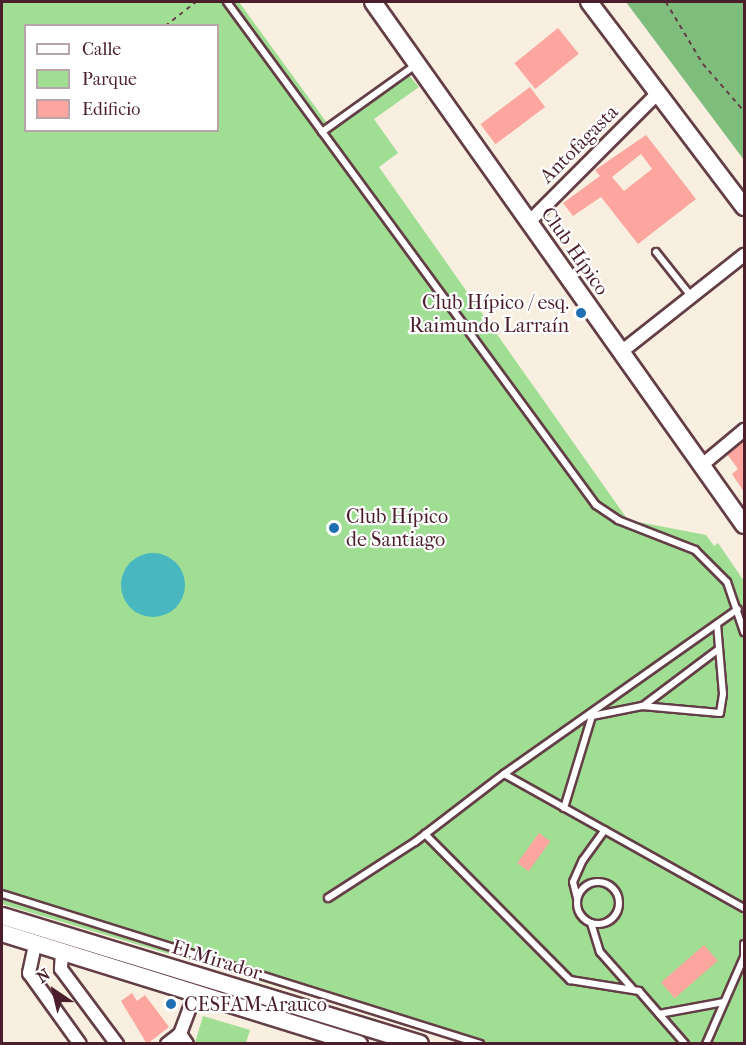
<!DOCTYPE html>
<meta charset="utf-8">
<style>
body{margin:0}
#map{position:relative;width:746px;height:1045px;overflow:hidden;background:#f8efe0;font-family:"IM FELL French Canon",serif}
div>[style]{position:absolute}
.green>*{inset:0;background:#9fde93}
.forest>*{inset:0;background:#7fbd7d}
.water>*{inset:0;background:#48b7bf}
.round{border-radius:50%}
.building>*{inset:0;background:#fca69f;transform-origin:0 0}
.path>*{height:1.5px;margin-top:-0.75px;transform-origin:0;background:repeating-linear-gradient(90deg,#643e46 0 4.5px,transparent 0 9px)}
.roads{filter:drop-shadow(2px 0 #643e46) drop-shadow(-2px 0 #643e46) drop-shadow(0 2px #643e46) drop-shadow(0 -2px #643e46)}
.service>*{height:6px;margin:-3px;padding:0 3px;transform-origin:3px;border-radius:3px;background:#fff}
.service>.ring{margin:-3px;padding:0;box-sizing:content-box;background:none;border:6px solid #fff;border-radius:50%}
.minor>*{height:12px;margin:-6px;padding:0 6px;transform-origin:6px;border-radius:6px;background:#fff}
.secondary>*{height:16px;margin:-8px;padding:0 8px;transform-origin:8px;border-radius:8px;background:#fff}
.dots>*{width:16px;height:16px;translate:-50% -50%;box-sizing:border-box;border:3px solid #fff;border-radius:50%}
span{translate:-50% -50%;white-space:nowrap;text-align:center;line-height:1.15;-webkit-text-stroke:4.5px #fff;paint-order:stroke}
.street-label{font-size:20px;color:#4a1f2b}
.poi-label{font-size:20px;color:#4a1f2b}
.right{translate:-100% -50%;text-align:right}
.left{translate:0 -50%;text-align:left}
.frame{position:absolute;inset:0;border:3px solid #4a1f2b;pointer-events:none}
.legend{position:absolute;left:24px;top:24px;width:195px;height:108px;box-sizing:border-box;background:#fff;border:2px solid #b7a5aa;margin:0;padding:8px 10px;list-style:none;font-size:18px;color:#4a1f2b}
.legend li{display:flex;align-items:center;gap:12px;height:30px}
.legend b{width:30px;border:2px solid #b7a5aa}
.north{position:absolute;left:24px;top:961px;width:60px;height:60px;-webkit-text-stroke:4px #fff;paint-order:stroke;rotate:325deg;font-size:16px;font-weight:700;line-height:24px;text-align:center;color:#4a1f2b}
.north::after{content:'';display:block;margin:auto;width:21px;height:27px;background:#4a1f2b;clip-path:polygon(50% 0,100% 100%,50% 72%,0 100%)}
</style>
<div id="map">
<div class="green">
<i style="clip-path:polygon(evenodd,2px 2px,239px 2px,327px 123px,404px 69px,419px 87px,374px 119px,398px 153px,379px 167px,628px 520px,706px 535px,714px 546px,718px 543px,744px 581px,744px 1043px,467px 1043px,2px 904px,2px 2px,26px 26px,218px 26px,218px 130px,26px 130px,26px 26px)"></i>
<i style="clip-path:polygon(203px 1016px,250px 1030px,246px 1043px,195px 1043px)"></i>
</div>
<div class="forest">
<i style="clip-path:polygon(626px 2px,744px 2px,744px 160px)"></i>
</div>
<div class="water">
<i class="round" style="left:121px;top:553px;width:64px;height:64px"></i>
</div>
<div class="building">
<i style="left:558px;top:28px;width:33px;height:56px;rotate:51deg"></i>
<i style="left:530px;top:87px;width:25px;height:62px;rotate:53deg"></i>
<i style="clip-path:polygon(evenodd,646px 135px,696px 199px,638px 244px,601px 197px,573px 216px,563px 203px,600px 176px,595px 170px,646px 135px,641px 154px,652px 169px,624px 191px,612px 177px,641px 154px)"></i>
<i style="clip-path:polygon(744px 440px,744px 492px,732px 474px,738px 469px,727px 454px)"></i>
<i style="left:539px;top:833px;width:14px;height:37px;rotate:36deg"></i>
<i style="left:704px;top:945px;width:21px;height:57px;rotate:49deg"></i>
<i style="clip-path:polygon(132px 993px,137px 1001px,145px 995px,169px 1027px,147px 1044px,121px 1001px)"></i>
</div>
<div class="path">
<i style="left:666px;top:2px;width:72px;rotate:59.2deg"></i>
<i style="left:703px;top:64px;width:62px;rotate:48.9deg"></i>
<i style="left:165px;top:26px;width:39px;rotate:-38deg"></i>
</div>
<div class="roads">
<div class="service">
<i style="left:227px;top:2px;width:624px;rotate:53.74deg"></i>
<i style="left:596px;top:505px;width:27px;rotate:34deg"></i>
<i style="left:618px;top:520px;width:83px;rotate:21.3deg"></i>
<i style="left:695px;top:550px;width:45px;rotate:45deg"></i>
<i style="left:727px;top:582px;width:53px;rotate:71.2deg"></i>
<i style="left:322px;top:132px;width:117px;rotate:-35.6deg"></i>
<i style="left:656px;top:252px;width:56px;rotate:51.5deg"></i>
<i style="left:643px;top:706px;width:95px;rotate:-36.9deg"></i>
<i style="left:504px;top:774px;width:286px;rotate:-35.2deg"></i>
<i style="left:564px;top:808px;width:96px;rotate:-73.1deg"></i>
<i style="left:592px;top:716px;width:51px;rotate:-11.3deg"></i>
<i style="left:642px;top:706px;width:78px;rotate:5.1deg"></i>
<i style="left:720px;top:713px;width:19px;rotate:-81deg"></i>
<i style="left:723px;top:694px;width:70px;rotate:-94.9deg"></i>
<i style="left:425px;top:834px;width:206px;rotate:45.2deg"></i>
<i style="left:570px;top:980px;width:70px;rotate:9.1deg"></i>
<i style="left:639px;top:991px;width:70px;rotate:49deg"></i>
<i class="ring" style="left:577px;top:882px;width:36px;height:36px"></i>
<i style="left:2px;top:894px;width:501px;rotate:17.42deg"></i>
<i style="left:328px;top:898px;width:103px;rotate:-32.8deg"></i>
<i style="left:415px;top:842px;width:112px;rotate:-37.4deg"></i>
<i style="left:504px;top:774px;width:275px;rotate:29.2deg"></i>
<i style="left:577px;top:898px;width:16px;rotate:-104deg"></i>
<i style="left:573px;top:882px;width:24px;rotate:-66deg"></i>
<i style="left:583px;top:860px;width:37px;rotate:-54deg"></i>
<i style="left:591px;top:923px;width:30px;rotate:73deg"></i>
<i style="left:600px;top:952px;width:48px;rotate:48.4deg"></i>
<i style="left:744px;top:944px;width:13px;rotate:90deg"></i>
<i style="left:659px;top:1014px;width:66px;rotate:-10.5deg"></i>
<i style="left:706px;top:1044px;width:95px;rotate:-66.4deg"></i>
</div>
<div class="minor">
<i style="left:529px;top:222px;width:182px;rotate:-45deg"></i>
<i style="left:621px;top:352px;width:157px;rotate:-38.3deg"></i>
<i style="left:702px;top:465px;width:55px;rotate:-39.8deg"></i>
<i style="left:35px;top:945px;width:29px;rotate:102deg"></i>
<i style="left:29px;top:973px;width:87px;rotate:54.3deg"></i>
<i style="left:62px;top:953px;width:16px;rotate:94deg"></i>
<i style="left:61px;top:969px;width:94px;rotate:53.3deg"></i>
<i style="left:180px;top:1034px;width:12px;rotate:55deg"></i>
<i style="left:167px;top:1044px;width:16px;rotate:-38deg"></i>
<i style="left:180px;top:1034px;width:43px;rotate:-69.4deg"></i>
</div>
<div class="secondary">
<i style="left:373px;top:2px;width:641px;rotate:54.65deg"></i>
<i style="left:589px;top:2px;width:257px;rotate:52.9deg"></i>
<i style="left:2px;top:916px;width:437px;rotate:17deg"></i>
<i style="left:2px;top:933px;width:374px;rotate:17.3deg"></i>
</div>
</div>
<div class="dots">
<i style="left:581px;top:313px;background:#1f6fb2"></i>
<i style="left:334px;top:528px;background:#1f6fb2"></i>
<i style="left:171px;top:1004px;background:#1f6fb2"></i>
</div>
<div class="street-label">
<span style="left:579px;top:144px;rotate:-45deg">Antofagasta</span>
<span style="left:575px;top:251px;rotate:55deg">Club Hípico</span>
<span style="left:217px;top:960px;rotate:17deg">El Mirador</span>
</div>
<div class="poi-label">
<span class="right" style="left:569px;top:314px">Club Hípico / esq.<br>Raimundo Larraín</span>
<span class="left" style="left:346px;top:528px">Club Hípico<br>de Santiago</span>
<span class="left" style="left:184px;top:1004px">CESFAM Arauco</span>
</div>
<div class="frame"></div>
<ul class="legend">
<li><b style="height:8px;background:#fff"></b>Calle</li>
<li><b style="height:16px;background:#9fde93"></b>Parque</li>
<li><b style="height:16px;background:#fca69f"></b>Edificio</li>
</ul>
<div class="north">N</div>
</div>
